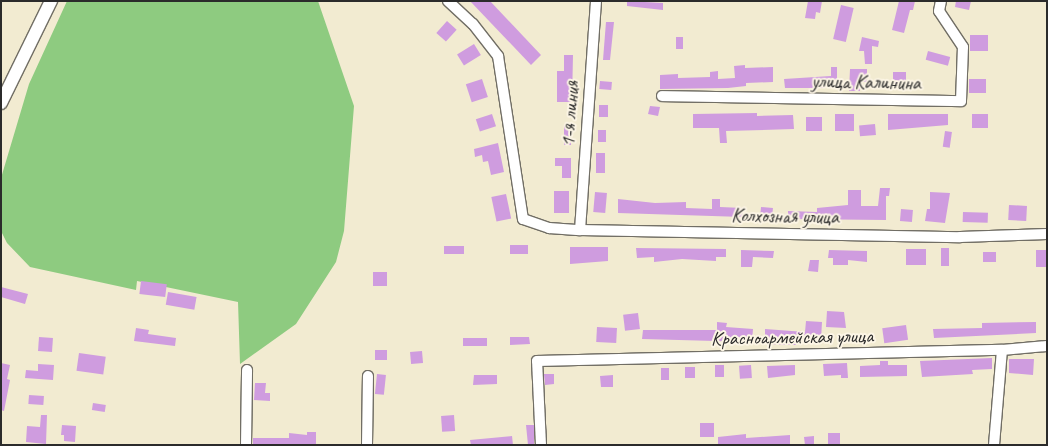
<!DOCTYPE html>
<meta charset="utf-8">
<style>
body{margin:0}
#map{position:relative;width:1048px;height:446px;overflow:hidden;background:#f2ebd1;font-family:Caveat,sans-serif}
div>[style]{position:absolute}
.green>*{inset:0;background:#8ecb80}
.building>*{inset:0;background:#cf9cdf;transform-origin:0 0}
.roads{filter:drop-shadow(1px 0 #716e65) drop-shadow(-1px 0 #716e65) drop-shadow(0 1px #716e65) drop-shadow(0 -1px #716e65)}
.minor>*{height:10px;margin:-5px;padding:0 5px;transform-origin:5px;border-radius:5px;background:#fff}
.tertiary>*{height:12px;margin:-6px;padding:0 6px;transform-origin:6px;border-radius:6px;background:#fff}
span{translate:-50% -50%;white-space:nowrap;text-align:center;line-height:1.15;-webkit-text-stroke:4px #fcf5e5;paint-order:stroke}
.street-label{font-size:20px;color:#2b2b2b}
.frame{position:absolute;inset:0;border:2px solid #2b2b2b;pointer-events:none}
</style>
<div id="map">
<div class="green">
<i style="clip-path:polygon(67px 1px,318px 1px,354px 106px,344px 231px,336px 262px,296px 324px,240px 364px,238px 302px,137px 281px,136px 290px,30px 267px,7px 243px,1px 231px,1px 178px,29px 84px)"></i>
</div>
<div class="building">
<i style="clip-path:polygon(470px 1px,490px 1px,541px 55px,531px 65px)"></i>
<i style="clip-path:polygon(627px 1px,663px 3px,663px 10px,627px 6px)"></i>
<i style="clip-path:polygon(808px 1px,822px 1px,820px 13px,816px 12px,815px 19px,805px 18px)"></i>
<i style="clip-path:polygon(899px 1px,915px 1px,913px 10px,910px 10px,904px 33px,892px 30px)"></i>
<i style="clip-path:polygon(956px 1px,971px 1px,969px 10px,955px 7px)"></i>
<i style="left:841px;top:5px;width:13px;height:35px;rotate:13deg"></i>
<i style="left:447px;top:21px;width:13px;height:16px;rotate:42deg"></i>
<i style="clip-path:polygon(606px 22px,614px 22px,610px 60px,603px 60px)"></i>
<i style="left:988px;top:35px;width:16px;height:18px;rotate:90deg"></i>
<i style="left:676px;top:37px;width:7px;height:12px"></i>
<i style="clip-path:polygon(862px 37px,879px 41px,878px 47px,872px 46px,872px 64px,865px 64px,864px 51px,859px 51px)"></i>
<i style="left:474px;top:44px;width:13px;height:20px;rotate:58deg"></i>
<i style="left:928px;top:51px;width:23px;height:9px;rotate:15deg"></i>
<i style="clip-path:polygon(564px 55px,573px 55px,572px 102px,557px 102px,557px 71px,564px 71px)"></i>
<i style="clip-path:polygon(745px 65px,745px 68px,773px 67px,773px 82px,746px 83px,746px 86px,728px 88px,660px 89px,660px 75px,678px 74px,678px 78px,710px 77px,710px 72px,718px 71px,718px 79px,735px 78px,734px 66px)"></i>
<i style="clip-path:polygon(831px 67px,837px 67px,837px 84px,825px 84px,825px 88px,785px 88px,784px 79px,831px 76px)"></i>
<i style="clip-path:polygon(850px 69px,867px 69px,867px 82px,860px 82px,860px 91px,849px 91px)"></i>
<i style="left:893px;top:72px;width:13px;height:16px"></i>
<i style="left:482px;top:79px;width:19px;height:17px;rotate:72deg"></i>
<i style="left:969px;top:79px;width:17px;height:14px"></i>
<i style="left:600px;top:81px;width:12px;height:8px;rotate:5deg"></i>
<i style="left:599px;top:105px;width:9px;height:12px"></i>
<i style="clip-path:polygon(650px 106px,660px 107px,658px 116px,648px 114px)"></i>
<i style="clip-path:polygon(757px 113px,757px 116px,793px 115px,794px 129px,726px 131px,727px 143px,720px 143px,719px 128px,693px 128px,693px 114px)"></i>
<i style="left:492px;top:114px;width:13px;height:17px;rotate:72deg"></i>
<i style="left:835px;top:114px;width:19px;height:17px"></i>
<i style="clip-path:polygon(888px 114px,948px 114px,948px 125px,888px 130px)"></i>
<i style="left:972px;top:114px;width:16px;height:14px"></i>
<i style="left:806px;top:117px;width:16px;height:14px"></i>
<i style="left:875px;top:124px;width:11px;height:16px;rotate:85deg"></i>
<i style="left:564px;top:125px;width:7px;height:20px"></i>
<i style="left:598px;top:130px;width:8px;height:12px"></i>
<i style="left:945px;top:131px;width:7px;height:16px;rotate:8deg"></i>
<i style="clip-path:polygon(498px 143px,504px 172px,491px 175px,488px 161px,483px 162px,482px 155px,475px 157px,474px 149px)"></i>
<i style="left:596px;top:153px;width:9px;height:20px"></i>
<i style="clip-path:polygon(555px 158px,571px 158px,571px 178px,562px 178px,562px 166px,555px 166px)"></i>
<i style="clip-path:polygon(880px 188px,890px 188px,889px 196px,886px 196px,886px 220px,788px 219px,788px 211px,817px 212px,817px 208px,848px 205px,848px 190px,861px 190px,861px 206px,878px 206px)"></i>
<i style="left:554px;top:191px;width:15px;height:22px"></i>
<i style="left:595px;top:192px;width:12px;height:20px;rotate:5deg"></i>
<i style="clip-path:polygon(930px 192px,950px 193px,945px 223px,925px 221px,927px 209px,930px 209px)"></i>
<i style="left:506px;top:194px;width:25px;height:15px;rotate:78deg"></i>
<i style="clip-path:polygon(618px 199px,655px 203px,686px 202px,686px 208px,712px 209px,712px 199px,720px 199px,720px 207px,743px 208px,743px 217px,618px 213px)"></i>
<i style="left:1009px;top:205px;width:18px;height:15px;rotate:3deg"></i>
<i style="left:761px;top:207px;width:12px;height:11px;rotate:5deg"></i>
<i style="left:901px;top:209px;width:12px;height:12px;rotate:5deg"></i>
<i style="left:963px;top:212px;width:25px;height:10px;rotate:2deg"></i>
<i style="left:528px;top:245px;width:9px;height:18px;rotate:90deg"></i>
<i style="left:444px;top:246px;width:20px;height:8px"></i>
<i style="clip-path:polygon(570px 247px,608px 247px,608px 261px,570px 264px)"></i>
<i style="clip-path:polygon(636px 248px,726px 249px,726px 257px,716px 257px,716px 261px,682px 259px,654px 262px,654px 257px,637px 258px)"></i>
<i style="left:941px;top:248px;width:8px;height:18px"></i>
<i style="left:906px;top:249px;width:20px;height:16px"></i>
<i style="clip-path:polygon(741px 250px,774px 251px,773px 258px,753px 257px,752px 267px,741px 267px)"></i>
<i style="clip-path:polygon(829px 250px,867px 251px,867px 262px,848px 260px,848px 265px,833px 265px,833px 258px,828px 258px)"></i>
<i style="left:1036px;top:250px;width:11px;height:17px"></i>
<i style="left:983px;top:252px;width:13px;height:10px"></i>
<i style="clip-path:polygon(810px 260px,819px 260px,818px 272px,808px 271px)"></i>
<i style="left:373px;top:272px;width:14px;height:14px"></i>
<i style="left:141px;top:281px;width:26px;height:13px;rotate:7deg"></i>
<i style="clip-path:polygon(1px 287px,28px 294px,25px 304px,1px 297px)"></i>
<i style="left:168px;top:292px;width:29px;height:13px;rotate:10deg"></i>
<i style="clip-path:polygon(827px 311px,844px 312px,846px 328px,826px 327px)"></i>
<i style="left:638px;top:313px;width:16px;height:15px;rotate:83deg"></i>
<i style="clip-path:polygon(806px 321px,822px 322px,821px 340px,797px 338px,796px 345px,765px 344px,765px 329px,805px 332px)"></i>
<i style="clip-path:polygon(717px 322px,727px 323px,726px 327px,753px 329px,752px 342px,642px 339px,643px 330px,717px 330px)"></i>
<i style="clip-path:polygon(1036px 322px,1036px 333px,934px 338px,933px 329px,982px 328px,982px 323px)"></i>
<i style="left:906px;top:325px;width:15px;height:24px;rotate:82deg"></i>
<i style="left:597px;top:327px;width:20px;height:15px;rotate:3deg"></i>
<i style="clip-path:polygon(136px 328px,149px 330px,148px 334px,176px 338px,175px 346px,134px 341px)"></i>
<i style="left:39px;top:337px;width:14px;height:14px;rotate:4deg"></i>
<i style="clip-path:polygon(510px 337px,529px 337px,530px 344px,510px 345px)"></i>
<i style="left:463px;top:338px;width:24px;height:8px"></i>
<i style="left:375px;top:350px;width:12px;height:10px"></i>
<i style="left:422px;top:351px;width:12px;height:12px;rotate:85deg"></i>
<i style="left:79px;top:353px;width:27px;height:18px;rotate:8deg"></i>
<i style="clip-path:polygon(992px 358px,992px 369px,972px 370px,973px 374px,922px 377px,920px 361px)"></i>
<i style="clip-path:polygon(1009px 359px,1034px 359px,1033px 375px,1009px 373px)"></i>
<i style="clip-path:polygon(880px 361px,888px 361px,888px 365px,907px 365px,907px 376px,860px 377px,860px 366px,880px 365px)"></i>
<i style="clip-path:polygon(1px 363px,10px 365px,7px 379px,10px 380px,4px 411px,1px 410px)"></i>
<i style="clip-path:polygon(847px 363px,848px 378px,841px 378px,841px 375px,824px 376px,823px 364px)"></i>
<i style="clip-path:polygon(38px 364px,54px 365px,53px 380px,25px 378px,26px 370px,38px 371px)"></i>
<i style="left:724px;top:365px;width:12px;height:9px;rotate:90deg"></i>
<i style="left:751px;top:365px;width:13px;height:12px;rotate:86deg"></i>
<i style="clip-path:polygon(795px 365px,795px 375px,768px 378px,767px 366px)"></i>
<i style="left:685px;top:367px;width:10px;height:11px"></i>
<i style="left:661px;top:368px;width:8px;height:12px"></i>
<i style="left:377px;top:374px;width:9px;height:20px;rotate:6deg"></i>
<i style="clip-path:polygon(544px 374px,554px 374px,554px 384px,545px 385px)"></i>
<i style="clip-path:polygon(474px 375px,497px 375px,497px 384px,473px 385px)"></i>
<i style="clip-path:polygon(613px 375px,613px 387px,601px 387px,600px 376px)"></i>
<i style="clip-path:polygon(255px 383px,266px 383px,265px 393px,270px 393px,270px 401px,254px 400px)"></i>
<i style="left:29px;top:395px;width:15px;height:9px;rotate:4deg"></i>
<i style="left:93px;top:403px;width:13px;height:7px;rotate:9deg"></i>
<i style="clip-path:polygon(41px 415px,47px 415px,46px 444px,26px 442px,27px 426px,40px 427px)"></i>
<i style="left:454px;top:415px;width:16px;height:13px;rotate:86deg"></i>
<i style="left:700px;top:423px;width:14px;height:14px"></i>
<i style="clip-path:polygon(62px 425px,76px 426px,75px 442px,64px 441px,64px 435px,61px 435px)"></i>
<i style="clip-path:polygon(526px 425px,534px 425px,534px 445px,528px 445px)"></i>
<i style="clip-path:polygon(307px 432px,316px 432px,316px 445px,253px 445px,253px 438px,289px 438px,289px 433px,307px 435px)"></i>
<i style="left:828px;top:433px;width:12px;height:12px"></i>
<i style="clip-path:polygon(746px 434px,746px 438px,790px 435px,790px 445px,718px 445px,718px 437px)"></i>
<i style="clip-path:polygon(512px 436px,513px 445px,471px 445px,470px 440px)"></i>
<i style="clip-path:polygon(814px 436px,814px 445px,805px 445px,804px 437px)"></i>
</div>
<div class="roads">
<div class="minor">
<i style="left:448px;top:1px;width:34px;rotate:43deg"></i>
<i style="left:473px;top:24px;width:41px;rotate:52deg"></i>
<i style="left:498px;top:56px;width:165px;rotate:81.3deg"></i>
<i style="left:523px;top:219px;width:28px;rotate:19deg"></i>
<i style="left:549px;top:228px;width:31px;rotate:4deg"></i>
<i style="left:580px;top:230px;width:380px;rotate:1.1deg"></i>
<i style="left:960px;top:237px;width:87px;rotate:-2deg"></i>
<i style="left:662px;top:96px;width:299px;rotate:1deg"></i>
<i style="left:961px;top:101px;width:54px;rotate:-87.9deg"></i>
<i style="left:963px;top:47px;width:43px;rotate:-123.7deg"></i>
<i style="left:939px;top:11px;width:10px;rotate:-79deg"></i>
<i style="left:580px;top:230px;width:230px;rotate:-86deg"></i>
<i style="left:246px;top:445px;width:75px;rotate:-89.2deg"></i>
<i style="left:367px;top:445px;width:69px;rotate:-89.2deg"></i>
<i style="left:541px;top:445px;width:84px;rotate:-92.7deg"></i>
<i style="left:537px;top:361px;width:465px;rotate:-1.4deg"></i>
<i style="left:1002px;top:350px;width:45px;rotate:-5.1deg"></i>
<i style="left:994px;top:445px;width:95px;rotate:-85.2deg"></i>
</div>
<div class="tertiary">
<i style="left:1px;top:103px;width:114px;rotate:-63.9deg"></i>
</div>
</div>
<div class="street-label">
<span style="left:866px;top:82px;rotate:1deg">улица Калинина</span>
<span style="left:570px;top:114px;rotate:-86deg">1-я линия</span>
<span style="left:785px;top:216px;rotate:1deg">Колхозная улица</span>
<span style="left:792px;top:337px;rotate:-1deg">Красноармейская улица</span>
</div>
<div class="frame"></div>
</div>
